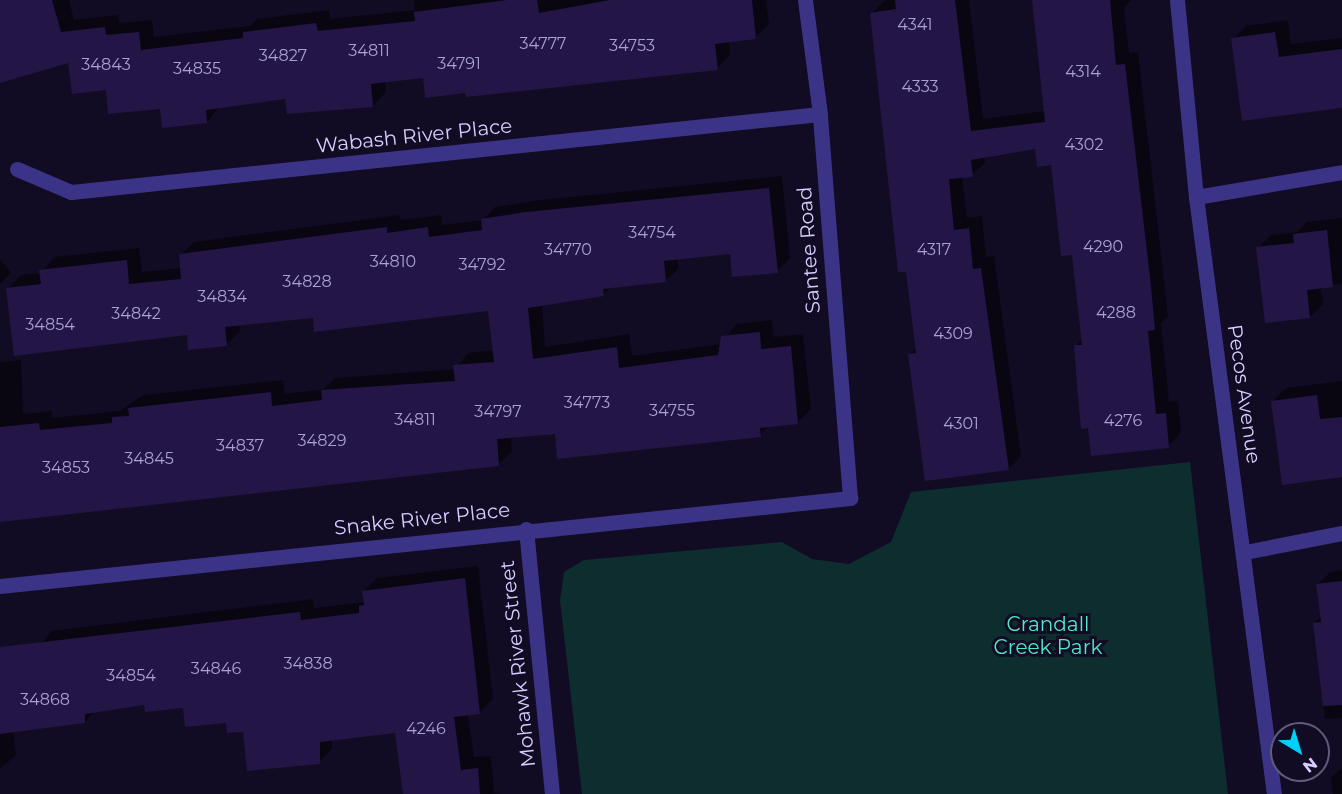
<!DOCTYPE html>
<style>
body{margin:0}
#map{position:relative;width:1342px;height:794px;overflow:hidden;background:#110c23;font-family:Montserrat,sans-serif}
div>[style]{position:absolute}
.green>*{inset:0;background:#0e2d2e}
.shadow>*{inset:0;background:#0007}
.building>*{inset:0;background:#231646}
.minor>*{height:15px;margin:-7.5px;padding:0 7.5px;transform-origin:7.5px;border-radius:7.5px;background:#3b3386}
span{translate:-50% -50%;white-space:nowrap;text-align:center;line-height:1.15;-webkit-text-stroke:6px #110c23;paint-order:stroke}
.number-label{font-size:16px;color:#aaa0d1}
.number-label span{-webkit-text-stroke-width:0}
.street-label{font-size:20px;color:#d7ceff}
.park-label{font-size:20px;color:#50e9cd}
.north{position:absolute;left:1270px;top:722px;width:60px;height:60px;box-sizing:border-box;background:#110c23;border:2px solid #605a7b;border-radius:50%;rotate:142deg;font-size:16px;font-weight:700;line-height:24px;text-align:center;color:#d7ceff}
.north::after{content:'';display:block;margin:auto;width:21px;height:27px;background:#00d0f9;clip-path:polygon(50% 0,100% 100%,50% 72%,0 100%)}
</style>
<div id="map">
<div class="green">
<i style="clip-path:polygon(1190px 462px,1228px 794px,582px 794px,560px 600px,564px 572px,584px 560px,782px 542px,812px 559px,849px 564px,891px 542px,911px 492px)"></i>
</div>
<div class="shadow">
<i style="clip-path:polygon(0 0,69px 0,74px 20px,118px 15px,119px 23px,152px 20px,154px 37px,250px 26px,257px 19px,329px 10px,330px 19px,415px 10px,414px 0,766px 0,769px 24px,756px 37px,729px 41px,730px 55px,717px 68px,466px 91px,424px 77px,385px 81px,386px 92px,373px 105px,286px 98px,220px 106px,207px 122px,107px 88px,70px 61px,0 81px)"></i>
<i style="clip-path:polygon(885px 0,969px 0,983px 119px,1045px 111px,1033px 0,1131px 0,1124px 8px,1129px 53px,1138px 52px,1168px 316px,1161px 323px,1169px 402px,1178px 401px,1181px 433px,1168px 446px,1089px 426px,1075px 346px,1083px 339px,1073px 253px,1052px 163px,1036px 148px,984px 156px,985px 163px,972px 175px,962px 176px,967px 218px,982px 216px,986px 257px,994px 256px,1021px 456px,1009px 469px,910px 355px,917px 347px,872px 13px)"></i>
<i style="clip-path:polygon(1288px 20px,1291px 44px,1342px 38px,1342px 108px,1244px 120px,1233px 39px,1246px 26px)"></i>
<i style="clip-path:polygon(782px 176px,790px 258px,777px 271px,732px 252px,677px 258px,679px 268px,665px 281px,612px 287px,603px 295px,542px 304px,545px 347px,629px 334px,632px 356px,721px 344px,736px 324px,772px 320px,774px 337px,803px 334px,811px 409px,798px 422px,770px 425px,760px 435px,556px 433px,511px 437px,512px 451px,499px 464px,0 520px,0 362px,21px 360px,23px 414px,52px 411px,52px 418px,120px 411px,143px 395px,283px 380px,285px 394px,324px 389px,335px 378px,455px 369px,468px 353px,494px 350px,489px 309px,314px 316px,239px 324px,240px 331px,227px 344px,8px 289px,21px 275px,41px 273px,54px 257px,139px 248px,142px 272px,182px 268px,181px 255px,194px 242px,399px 215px,400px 220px,441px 215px,442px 225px,483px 220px,495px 207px,540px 200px)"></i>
<i style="clip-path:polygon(1342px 218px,1342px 284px,1321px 286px,1323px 304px,1310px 317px,1258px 248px,1271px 235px,1297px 232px,1307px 222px)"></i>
<i style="clip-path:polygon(0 259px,11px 273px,0 284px)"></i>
<i style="clip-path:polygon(1342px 381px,1342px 475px,1273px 401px,1286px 388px)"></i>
<i style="clip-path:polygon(478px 566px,493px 699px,480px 712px,468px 714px,474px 757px,491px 756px,494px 793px,503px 794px,404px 794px,396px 731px,332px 739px,332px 749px,319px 762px,184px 706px,145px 703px,95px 711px,85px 722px,13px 731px,16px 755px,0 769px,0 698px,51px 631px,313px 599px,314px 608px,365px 602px,364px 591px,377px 578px)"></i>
<i style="clip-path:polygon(1342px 570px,1342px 718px,1325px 719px,1314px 624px,1321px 616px,1317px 585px,1330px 572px)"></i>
<i style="clip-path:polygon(1342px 767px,1342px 794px,1333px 794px,1331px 778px)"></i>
</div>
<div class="building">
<i style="clip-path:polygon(0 0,52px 0,61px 32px,105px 27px,106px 35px,139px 32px,141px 50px,243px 38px,243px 32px,316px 23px,318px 31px,415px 21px,414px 12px,507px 0,537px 0,539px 13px,610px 0,752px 0,756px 39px,715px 44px,718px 70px,466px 97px,465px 93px,425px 98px,423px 78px,371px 84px,373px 107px,287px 114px,285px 99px,206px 110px,207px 123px,162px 128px,160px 109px,108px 114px,106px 90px,72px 94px,68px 63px,0 83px)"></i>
<i style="clip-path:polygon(895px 0,955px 0,971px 131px,1045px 122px,1032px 0,1110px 0,1116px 65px,1125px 64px,1151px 286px,1155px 330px,1148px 331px,1156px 414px,1166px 413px,1169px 448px,1091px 456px,1088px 428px,1081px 429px,1077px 384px,1074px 345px,1082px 345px,1072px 255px,1061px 256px,1051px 165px,1037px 167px,1035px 149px,971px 160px,973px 177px,949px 179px,954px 230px,969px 228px,973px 269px,981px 268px,1009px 470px,925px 481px,908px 354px,916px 353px,906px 272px,898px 272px,870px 13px,896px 9px)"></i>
<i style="clip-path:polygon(1275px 32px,1279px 57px,1342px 49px,1342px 108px,1242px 121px,1231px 38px)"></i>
<i style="clip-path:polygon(769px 188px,778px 273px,732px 277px,730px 254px,664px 261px,666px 282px,603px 289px,604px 296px,528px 308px,533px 359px,617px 347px,619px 368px,718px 355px,721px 336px,760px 332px,761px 349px,791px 346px,798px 424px,760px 428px,761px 437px,557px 459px,555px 434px,497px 439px,499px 466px,0 522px,0 427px,39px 423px,40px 430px,112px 423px,112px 417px,129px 416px,128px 408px,271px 392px,272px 406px,322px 400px,321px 390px,455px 381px,453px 365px,494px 362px,488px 311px,314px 332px,313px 318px,225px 327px,227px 346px,188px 350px,187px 335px,14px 356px,6px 288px,41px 284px,39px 270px,127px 260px,129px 284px,181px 279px,179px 254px,387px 227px,387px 233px,428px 227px,429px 237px,482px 230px,481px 219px,526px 212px)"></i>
<i style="clip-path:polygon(1327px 230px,1333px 287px,1307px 290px,1310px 318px,1265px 323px,1256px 247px,1294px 243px,1293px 234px)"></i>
<i style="clip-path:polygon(1317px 395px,1320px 419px,1342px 417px,1342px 477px,1282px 485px,1271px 401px)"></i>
<i style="clip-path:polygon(465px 578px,480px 714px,454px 717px,461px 770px,478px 768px,480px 794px,403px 794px,395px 733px,320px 742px,320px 764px,247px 771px,243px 732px,227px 733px,226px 723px,185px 727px,183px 708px,145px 712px,144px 705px,85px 714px,85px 723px,0 734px,0 647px,300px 612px,301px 620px,359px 613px,359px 606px,364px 605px,362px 591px)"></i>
<i style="clip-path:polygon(1342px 581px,1342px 705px,1323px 706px,1313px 623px,1321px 622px,1316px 584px)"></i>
</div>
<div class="minor">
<i style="left:1177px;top:0;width:198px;rotate:84.5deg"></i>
<i style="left:1196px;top:197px;width:602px;rotate:82.56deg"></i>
<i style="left:17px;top:169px;width:59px;rotate:23.1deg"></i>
<i style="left:71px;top:192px;width:753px;rotate:-5.95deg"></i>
<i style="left:1196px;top:197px;width:148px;rotate:-9.7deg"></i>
<i style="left:526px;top:529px;width:266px;rotate:84.4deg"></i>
<i style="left:1245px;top:552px;width:99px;rotate:-11.1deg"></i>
<i style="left:0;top:586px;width:855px;rotate:-5.91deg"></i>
<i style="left:850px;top:498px;width:385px;rotate:-94.5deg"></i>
<i style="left:820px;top:114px;width:115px;rotate:-97.5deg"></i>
</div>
<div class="number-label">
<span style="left:915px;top:25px">4341</span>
<span style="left:543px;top:44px">34777</span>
<span style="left:632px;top:46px">34753</span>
<span style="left:369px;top:51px">34811</span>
<span style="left:283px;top:56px">34827</span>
<span style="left:459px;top:64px">34791</span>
<span style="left:106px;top:65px">34843</span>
<span style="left:197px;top:69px">34835</span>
<span style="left:1083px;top:72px">4314</span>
<span style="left:920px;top:87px">4333</span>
<span style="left:1084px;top:145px">4302</span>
<span style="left:652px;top:233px">34754</span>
<span style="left:1103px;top:247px">4290</span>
<span style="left:568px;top:250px">34770</span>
<span style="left:934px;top:250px">4317</span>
<span style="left:393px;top:262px">34810</span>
<span style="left:482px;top:265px">34792</span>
<span style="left:307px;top:282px">34828</span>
<span style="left:222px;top:297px">34834</span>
<span style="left:1116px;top:313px">4288</span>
<span style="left:136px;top:314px">34842</span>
<span style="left:50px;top:325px">34854</span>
<span style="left:953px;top:334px">4309</span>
<span style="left:587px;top:403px">34773</span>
<span style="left:672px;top:411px">34755</span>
<span style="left:498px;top:412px">34797</span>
<span style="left:415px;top:420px">34811</span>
<span style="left:1123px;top:421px">4276</span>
<span style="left:961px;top:424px">4301</span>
<span style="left:322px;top:441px">34829</span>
<span style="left:240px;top:446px">34837</span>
<span style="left:149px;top:459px">34845</span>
<span style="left:66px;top:468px">34853</span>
<span style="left:308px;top:664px">34838</span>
<span style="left:216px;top:669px">34846</span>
<span style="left:131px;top:676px">34854</span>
<span style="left:45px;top:700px">34868</span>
<span style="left:426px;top:729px">4246</span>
</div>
<div class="street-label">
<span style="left:414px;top:136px;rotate:-6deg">Wabash River Place</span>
<span style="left:809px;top:250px;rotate:-94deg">Santee Road</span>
<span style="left:1244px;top:394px;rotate:82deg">Pecos Avenue</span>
<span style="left:422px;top:519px;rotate:-6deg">Snake River Place</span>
<span style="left:518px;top:664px;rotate:-96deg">Mohawk River Street</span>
</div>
<div class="park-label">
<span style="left:1048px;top:636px">Crandall<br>Creek Park</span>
</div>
<div class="north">N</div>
</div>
